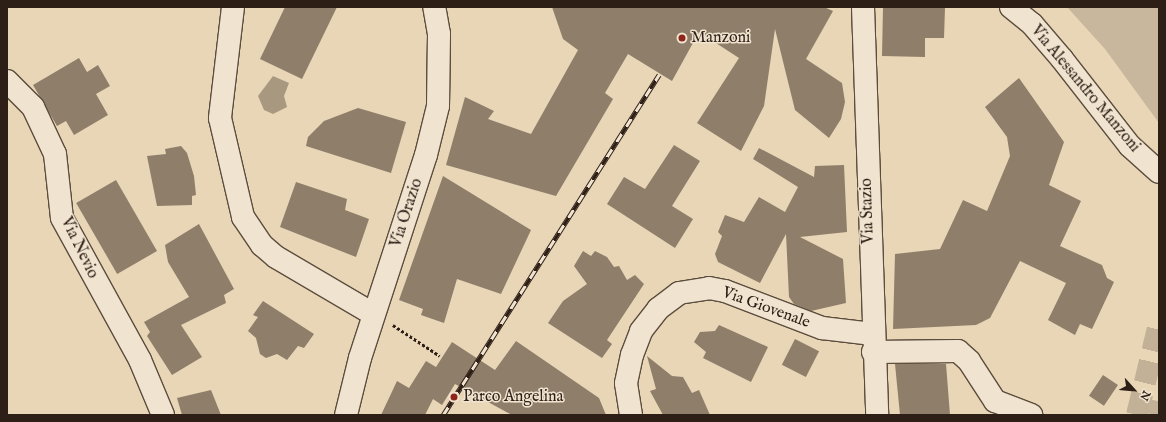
<!DOCTYPE html>
<style>
body{margin:0}
#map{position:relative;width:1166px;height:422px;overflow:hidden;background:#e8d6b7;font-family:"IM FELL English",serif}
div>[style]{position:absolute}
.green>*{inset:0;background:#c8b79c}
.water>*{inset:0;background:#a99880}
.building>*{inset:0;background:#8f7e6a;transform-origin:0 0}
.minor-tunnel>*{height:22px;margin-top:-11px;transform-origin:0;background:repeating-linear-gradient(90deg,#c3b197 0 22px,transparent 0 33px)}
.major-tunnel>*{height:22px;margin-top:-11px;transform-origin:0;background:repeating-linear-gradient(90deg,#c3b197 0 22px,transparent 0 33px)}
.path>*{height:2.5px;margin-top:-1.25px;transform-origin:0;background:repeating-linear-gradient(90deg,#2e1f16 0 3px,transparent 0 5px)}
.roads{filter:drop-shadow(1px 0 #5c4d3e) drop-shadow(-1px 0 #5c4d3e) drop-shadow(0 1px #5c4d3e) drop-shadow(0 -1px #5c4d3e)}
.minor>*{height:22px;margin:-11px;padding:0 11px;transform-origin:11px;border-radius:11px;background:#f0e4d0}
.rail>*{height:4.5px;margin-top:-2.25px;transform-origin:0;background:repeating-linear-gradient(90deg,#f0e4d0 0 9px,#2e1f16 0 18px);box-sizing:border-box;border-block:1px solid #2e1f16}
.dots>*{width:11px;height:11px;translate:-50% -50%;box-sizing:border-box;border:2px solid #f0e4d0;border-radius:50%}
span{translate:-50% -50%;white-space:nowrap;text-align:center;line-height:1.15;-webkit-text-stroke:3px #f0e4d0;paint-order:stroke}
.poi-label{font-size:16px;color:#2e1f16}
.left{translate:0 -50%;text-align:left}
.street-label{font-size:16px;color:#2e1f16}
.frame{position:absolute;inset:0;border:8px solid #2e1f16;pointer-events:none}
.north{position:absolute;left:1114px;top:370px;width:40px;height:40px;-webkit-text-stroke:3px #f0e4d0;paint-order:stroke;rotate:117deg;font-size:11px;font-weight:700;line-height:16px;text-align:center;color:#2e1f16}
.north::after{content:'';display:block;margin:auto;width:14px;height:18px;background:#2e1f16;clip-path:polygon(50% 0,100% 100%,50% 72%,0 100%)}
</style>
<div id="map">
<div class="green">
<i style="clip-path:polygon(1067px 7px,1159px 7px,1159px 123px,1105px 49px)"></i>
</div>
<div class="water">
<i style="clip-path:polygon(273px 76px,289px 83px,284px 96px,287px 107px,273px 114px,264px 110px,258px 96px)"></i>
</div>
<div class="building">
<i style="clip-path:polygon(285px 7px,337px 7px,302px 79px,260px 59px)"></i>
<i style="clip-path:polygon(552px 7px,824px 7px,833px 11px,806px 59px,842px 83px,845px 102px,841px 119px,829px 138px,795px 110px,775px 29px,764px 106px,741px 151px,697px 123px,739px 58px,699px 32px,672px 81px,628px 54px,605px 93px,613px 99px,556px 196px,446px 165px,465px 97px,494px 111px,488px 119px,531px 134px,578px 50px,563px 39px)"></i>
<i style="clip-path:polygon(883px 7px,945px 8px,944px 38px,925px 38px,925px 57px,882px 56px)"></i>
<i style="clip-path:polygon(79px 58px,87px 72px,98px 65px,110px 86px,96px 94px,108px 115px,74px 135px,66px 121px,57px 126px,33px 85px)"></i>
<i style="clip-path:polygon(1019px 78px,1064px 142px,1049px 185px,1081px 201px,1060px 246px,1102px 265px,1107px 278px,1114px 282px,1092px 329px,1080px 324px,1075px 335px,1048px 320px,1066px 283px,1020px 261px,990px 318px,976px 325px,893px 329px,895px 254px,940px 249px,963px 200px,987px 211px,1010px 156px,1007px 137px,985px 107px)"></i>
<i style="clip-path:polygon(358px 108px,406px 122px,391px 173px,306px 146px,308px 137px,324px 121px)"></i>
<i style="clip-path:polygon(674px 145px,700px 161px,672px 206px,693px 219px,675px 248px,607px 204px,624px 177px,645px 189px)"></i>
<i style="clip-path:polygon(181px 146px,187px 153px,194px 176px,196px 195px,192px 196px,192px 205px,157px 206px,147px 156px,166px 154px,165px 149px)"></i>
<i style="clip-path:polygon(759px 148px,814px 177px,815px 166px,844px 165px,847px 232px,800px 237px,843px 259px,846px 303px,811px 311px,794px 304px,789px 297px,786px 234px,760px 283px,718px 262px,715px 254px,722px 236px,718px 232px,725px 215px,744px 222px,759px 197px,785px 212px,798px 187px,753px 159px)"></i>
<i style="clip-path:polygon(443px 176px,531px 230px,501px 294px,457px 279px,444px 323px,421px 315px,423px 309px,399px 300px)"></i>
<i style="left:116px;top:180px;width:82px;height:46px;rotate:60deg"></i>
<i style="clip-path:polygon(296px 182px,347px 199px,345px 210px,369px 219px,356px 257px,280px 227px)"></i>
<i style="clip-path:polygon(199px 224px,234px 289px,224px 295px,226px 303px,181px 325px,202px 357px,172px 375px,147px 336px,150px 332px,144px 322px,189px 297px,168px 262px,165px 245px)"></i>
<i style="clip-path:polygon(583px 251px,591px 256px,595px 251px,607px 257px,614px 267px,619px 266px,627px 280px,635px 275px,644px 284px,607px 340px,612px 344px,602px 358px,548px 323px,563px 301px,587px 284px,574px 266px)"></i>
<i style="clip-path:polygon(263px 301px,314px 334px,304px 348px,298px 346px,287px 360px,277px 354px,266px 358px,260px 354px,256px 338px,248px 331px,258px 317px,253px 315px)"></i>
<i style="clip-path:polygon(719px 325px,768px 347px,751px 382px,703px 358px,706px 352px,694px 342px,700px 332px,715px 331px)"></i>
<i style="left:795px;top:339px;width:27px;height:29px;rotate:27deg"></i>
<i style="clip-path:polygon(516px 341px,599px 398px,606px 415px,512px 415px,455px 384px,442px 405px,433px 399px,425px 415px,381px 415px,397px 381px,409px 388px,426px 361px,436px 367px,452px 342px,495px 370px)"></i>
<i style="clip-path:polygon(647px 356px,672px 376px,683px 377px,692px 393px,699px 390px,710px 415px,663px 415px,650px 391px,656px 389px)"></i>
<i style="clip-path:polygon(895px 364px,946px 364px,950px 415px,900px 415px)"></i>
<i style="left:1103px;top:375px;width:18px;height:25px;rotate:34deg"></i>
<i style="clip-path:polygon(211px 390px,221px 415px,182px 415px,177px 398px)"></i>
</div>
<div class="minor-tunnel">
<i style="left:1156px;top:415px;width:14px;rotate:-78deg"></i>
</div>
<div class="major-tunnel">
<i style="left:1137px;top:415px;width:94px;rotate:-76.4deg"></i>
</div>
<div class="path">
<i style="left:393px;top:325px;width:56px;rotate:33.4deg"></i>
</div>
<div class="roads">
<div class="minor">
<i style="left:233px;top:7px;width:112px;rotate:96.7deg"></i>
<i style="left:220px;top:118px;width:102px;rotate:76.9deg"></i>
<i style="left:243px;top:217px;width:34px;rotate:56deg"></i>
<i style="left:262px;top:245px;width:18px;rotate:41deg"></i>
<i style="left:276px;top:257px;width:113px;rotate:30.4deg"></i>
<i style="left:863px;top:7px;width:408px;rotate:88deg"></i>
<i style="left:1011px;top:7px;width:27px;rotate:39deg"></i>
<i style="left:1032px;top:24px;width:46px;rotate:49.4deg"></i>
<i style="left:1062px;top:59px;width:110px;rotate:52deg"></i>
<i style="left:1130px;top:146px;width:39px;rotate:42deg"></i>
<i style="left:7px;top:81px;width:37px;rotate:45deg"></i>
<i style="left:33px;top:107px;width:52px;rotate:64.9deg"></i>
<i style="left:55px;top:154px;width:64px;rotate:83.8deg"></i>
<i style="left:62px;top:218px;width:162px;rotate:61.2deg"></i>
<i style="left:140px;top:360px;width:60px;rotate:67.3deg"></i>
<i style="left:873px;top:352px;width:85px;rotate:-0.7deg"></i>
<i style="left:958px;top:351px;width:15px;rotate:42deg"></i>
<i style="left:969px;top:361px;width:48px;rotate:57deg"></i>
<i style="left:995px;top:401px;width:39px;rotate:21deg"></i>
<i style="left:346px;top:415px;width:59px;rotate:-76.2deg"></i>
<i style="left:360px;top:358px;width:213px;rotate:-72deg"></i>
<i style="left:426px;top:155px;width:50px;rotate:-76.2deg"></i>
<i style="left:438px;top:106px;width:72px;rotate:-89.2deg"></i>
<i style="left:439px;top:34px;width:27px;rotate:-100deg"></i>
<i style="left:631px;top:415px;width:32px;rotate:-99deg"></i>
<i style="left:626px;top:383px;width:29px;rotate:-78deg"></i>
<i style="left:632px;top:355px;width:26px;rotate:-69deg"></i>
<i style="left:641px;top:331px;width:28px;rotate:-52deg"></i>
<i style="left:658px;top:309px;width:26px;rotate:-37deg"></i>
<i style="left:679px;top:293px;width:30px;rotate:-9deg"></i>
<i style="left:709px;top:288px;width:16px;rotate:11deg"></i>
<i style="left:725px;top:291px;width:104px;rotate:20.9deg"></i>
<i style="left:822px;top:328px;width:51px;rotate:6.7deg"></i>
</div>
</div>
<div class="rail">
<i style="left:443px;top:415px;width:403px;rotate:-57.6deg"></i>
</div>
<div class="dots">
<i style="left:682px;top:38px;background:#8f2418"></i>
<i style="left:454px;top:397px;background:#8f2418"></i>
</div>
<div class="poi-label">
<span class="left" style="left:691px;top:38px">Manzoni</span>
<span class="left" style="left:463px;top:397px">Parco Angelina</span>
</div>
<div class="street-label">
<span style="left:1085px;top:89px;rotate:50deg">Via Alessandro Manzoni</span>
<span style="left:868px;top:211px;rotate:-92deg">Via Stazio</span>
<span style="left:407px;top:213px;rotate:-72deg">Via Orazio</span>
<span style="left:79px;top:248px;rotate:64deg">Via Nevio</span>
<span style="left:766px;top:308px;rotate:20deg">Via Giovenale</span>
</div>
<div class="frame"></div>
<div class="north">N</div>
</div>
